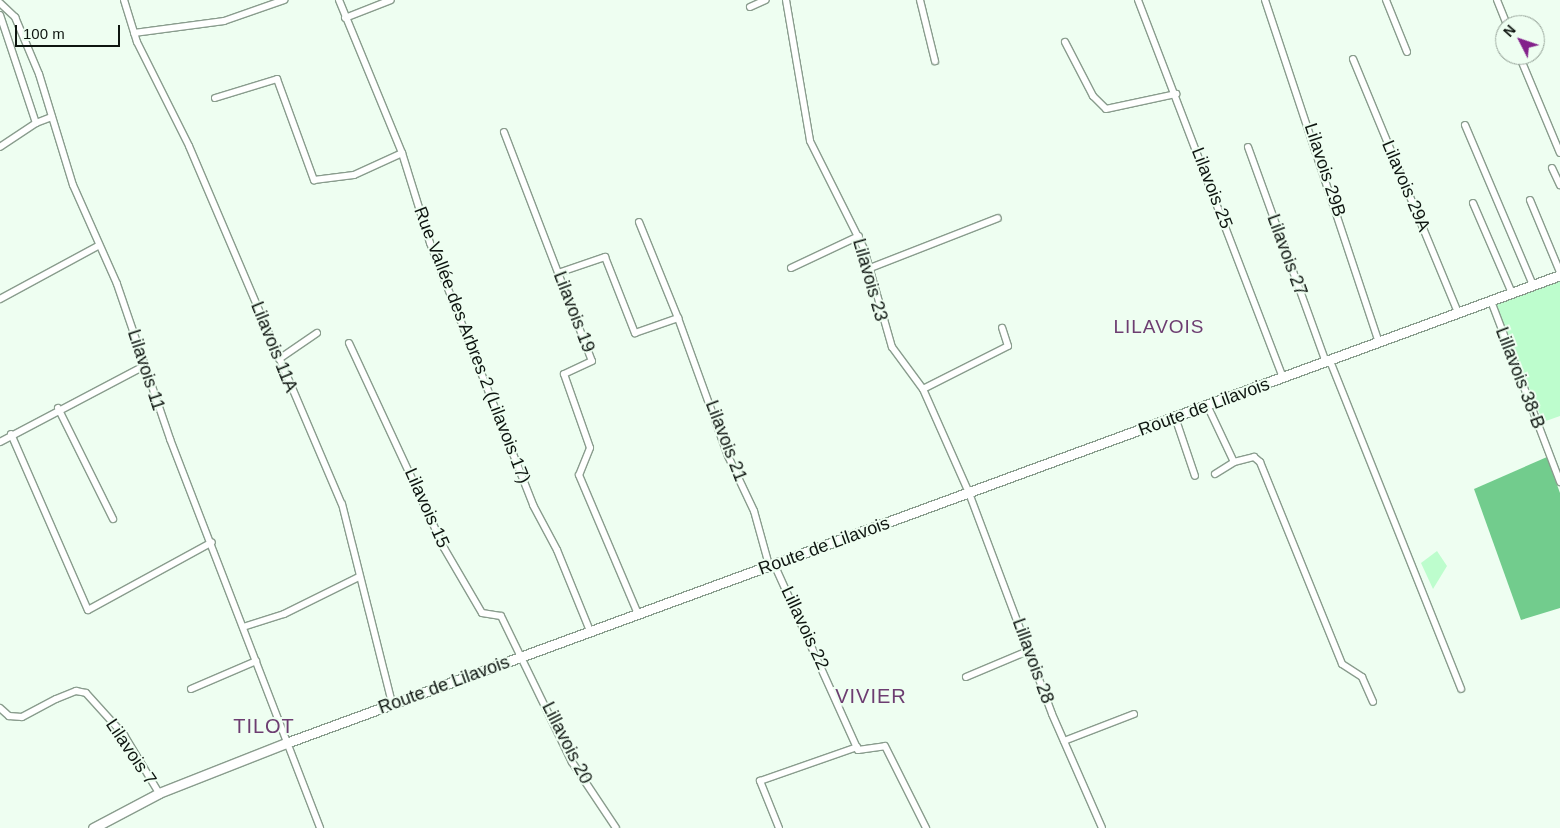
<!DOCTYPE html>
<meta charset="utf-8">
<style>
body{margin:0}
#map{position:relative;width:1560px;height:828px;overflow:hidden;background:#eefef1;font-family:Helvetica,sans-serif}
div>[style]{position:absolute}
.green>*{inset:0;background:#bdfdcd}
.forest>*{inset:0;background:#72cc8d}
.roads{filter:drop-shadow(1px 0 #899c8d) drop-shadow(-1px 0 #899c8d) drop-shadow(0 1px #899c8d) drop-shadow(0 -1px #899c8d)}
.street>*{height:6px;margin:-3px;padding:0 3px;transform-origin:3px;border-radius:3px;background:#fff}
.secondary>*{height:9px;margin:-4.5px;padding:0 4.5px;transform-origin:4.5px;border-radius:4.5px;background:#fff}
span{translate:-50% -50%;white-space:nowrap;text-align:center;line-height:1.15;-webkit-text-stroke:4px #eefef1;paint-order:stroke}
.street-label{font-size:18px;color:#0e1510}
.neighbourhood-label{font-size:19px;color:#6d3d71;letter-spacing:1px}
.quarter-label{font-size:20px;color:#6d3d71;letter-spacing:1px}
.north{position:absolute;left:1495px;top:15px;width:50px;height:50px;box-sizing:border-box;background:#eefef1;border:1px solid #94a197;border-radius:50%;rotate:311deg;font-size:14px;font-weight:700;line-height:20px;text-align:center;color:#0e1510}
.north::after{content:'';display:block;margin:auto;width:18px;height:22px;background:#83218b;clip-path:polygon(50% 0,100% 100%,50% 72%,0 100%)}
.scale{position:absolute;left:15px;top:25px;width:105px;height:22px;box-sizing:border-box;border:2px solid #0e1510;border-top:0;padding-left:6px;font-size:15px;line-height:18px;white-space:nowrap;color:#0e1510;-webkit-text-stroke:4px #eefef1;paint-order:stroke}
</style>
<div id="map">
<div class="green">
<i style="clip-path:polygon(1560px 279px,1560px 416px,1543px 422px,1495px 303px)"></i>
<i style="clip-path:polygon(1437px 551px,1447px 566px,1433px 589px,1421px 563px)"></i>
</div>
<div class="forest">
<i style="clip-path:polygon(1547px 457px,1560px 493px,1560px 608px,1521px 620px,1474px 489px)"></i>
</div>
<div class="roads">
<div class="street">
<i style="left:124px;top:0;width:44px;rotate:72.8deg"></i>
<i style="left:137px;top:42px;width:116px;rotate:63.4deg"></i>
<i style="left:189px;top:146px;width:389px;rotate:66.9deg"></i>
<i style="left:342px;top:504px;width:205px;rotate:75.9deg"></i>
<i style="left:339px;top:0;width:165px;rotate:67.6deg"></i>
<i style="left:402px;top:153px;width:94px;rotate:72.7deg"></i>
<i style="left:430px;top:243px;width:282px;rotate:68.5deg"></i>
<i style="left:533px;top:505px;width:51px;rotate:61.9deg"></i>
<i style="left:557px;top:550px;width:87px;rotate:67.8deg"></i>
<i style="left:786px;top:0;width:143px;rotate:80.3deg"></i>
<i style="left:810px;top:141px;width:121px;rotate:63.4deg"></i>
<i style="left:864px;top:249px;width:102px;rotate:74.1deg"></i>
<i style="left:892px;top:347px;width:52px;rotate:53.6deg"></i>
<i style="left:923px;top:389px;width:114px;rotate:66.1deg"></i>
<i style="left:969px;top:493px;width:236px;rotate:69.4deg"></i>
<i style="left:1052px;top:714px;width:124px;rotate:66.3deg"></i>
<i style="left:920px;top:0;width:63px;rotate:76.2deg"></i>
<i style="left:1138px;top:0;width:405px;rotate:69deg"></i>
<i style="left:1265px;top:0;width:360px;rotate:71.6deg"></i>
<i style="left:1386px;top:0;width:56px;rotate:68deg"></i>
<i style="left:1497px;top:0;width:27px;rotate:68deg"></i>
<i style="left:0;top:3px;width:21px;rotate:43deg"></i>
<i style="left:15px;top:17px;width:62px;rotate:67.2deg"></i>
<i style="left:39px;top:74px;width:116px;rotate:73deg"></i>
<i style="left:73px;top:185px;width:108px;rotate:66deg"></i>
<i style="left:117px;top:284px;width:164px;rotate:71.1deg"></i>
<i style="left:170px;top:439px;width:417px;rotate:68.9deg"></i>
<i style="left:750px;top:7px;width:17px;rotate:-24deg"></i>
<i style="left:0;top:15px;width:114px;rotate:71.6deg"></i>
<i style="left:36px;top:123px;width:43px;rotate:146.3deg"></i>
<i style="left:345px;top:18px;width:49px;rotate:-21.4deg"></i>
<i style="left:134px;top:33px;width:91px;rotate:-7.6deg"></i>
<i style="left:224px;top:21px;width:64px;rotate:-19.3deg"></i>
<i style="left:1065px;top:42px;width:61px;rotate:62.6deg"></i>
<i style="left:1093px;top:96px;width:18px;rotate:45deg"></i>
<i style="left:1106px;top:109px;width:72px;rotate:-12.1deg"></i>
<i style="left:1519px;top:55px;width:106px;rotate:67.3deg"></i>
<i style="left:1353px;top:59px;width:275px;rotate:67.5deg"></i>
<i style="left:215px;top:98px;width:65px;rotate:-17deg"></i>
<i style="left:277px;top:79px;width:108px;rotate:69.9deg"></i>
<i style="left:314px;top:180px;width:40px;rotate:-7.1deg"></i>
<i style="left:354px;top:175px;width:53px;rotate:-24.6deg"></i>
<i style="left:36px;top:123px;width:17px;rotate:-21deg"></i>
<i style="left:1465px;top:125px;width:174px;rotate:67deg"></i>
<i style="left:504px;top:132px;width:245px;rotate:69deg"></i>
<i style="left:592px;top:361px;width:31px;rotate:155deg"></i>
<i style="left:564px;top:374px;width:78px;rotate:70.6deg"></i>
<i style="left:590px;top:448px;width:29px;rotate:112deg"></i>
<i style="left:579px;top:475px;width:151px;rotate:67deg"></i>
<i style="left:1248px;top:147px;width:229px;rotate:70.1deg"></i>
<i style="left:1552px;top:168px;width:19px;rotate:65deg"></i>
<i style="left:1530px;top:200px;width:78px;rotate:67.4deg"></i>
<i style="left:1473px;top:203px;width:98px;rotate:66.6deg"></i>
<i style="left:639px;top:222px;width:104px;rotate:67.9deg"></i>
<i style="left:791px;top:268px;width:75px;rotate:-25.2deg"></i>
<i style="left:870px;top:268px;width:137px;rotate:-21.3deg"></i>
<i style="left:558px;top:273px;width:50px;rotate:-18.8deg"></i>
<i style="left:605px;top:257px;width:82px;rotate:68.5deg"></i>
<i style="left:635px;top:333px;width:46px;rotate:-19.2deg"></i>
<i style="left:678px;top:318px;width:147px;rotate:70.1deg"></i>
<i style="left:728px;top:456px;width:61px;rotate:64.7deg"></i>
<i style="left:754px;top:511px;width:56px;rotate:74.5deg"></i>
<i style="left:0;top:299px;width:111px;rotate:-28.4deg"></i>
<i style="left:1491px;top:301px;width:194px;rotate:69.1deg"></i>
<i style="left:349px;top:343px;width:226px;rotate:65.1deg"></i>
<i style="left:444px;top:548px;width:75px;rotate:59.7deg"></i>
<i style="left:482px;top:613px;width:19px;rotate:9deg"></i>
<i style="left:501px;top:616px;width:162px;rotate:64.1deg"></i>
<i style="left:572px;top:762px;width:79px;rotate:56.3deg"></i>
<i style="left:279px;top:359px;width:46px;rotate:-34.4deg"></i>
<i style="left:1330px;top:361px;width:353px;rotate:68.2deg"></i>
<i style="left:923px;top:389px;width:95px;rotate:-26.8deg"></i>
<i style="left:1008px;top:346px;width:19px;rotate:-108deg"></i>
<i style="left:1207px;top:405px;width:63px;rotate:64.7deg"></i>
<i style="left:1234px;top:462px;width:21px;rotate:-14deg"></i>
<i style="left:1254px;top:457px;width:8px;rotate:40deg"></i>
<i style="left:1260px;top:462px;width:218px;rotate:67.9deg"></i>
<i style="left:1342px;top:664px;width:24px;rotate:33deg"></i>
<i style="left:1362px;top:677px;width:27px;rotate:66deg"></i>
<i style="left:58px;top:408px;width:124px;rotate:63.6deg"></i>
<i style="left:1175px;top:417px;width:62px;rotate:71.3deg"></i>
<i style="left:11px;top:434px;width:192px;rotate:66.4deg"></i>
<i style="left:88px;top:610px;width:141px;rotate:-28.7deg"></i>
<i style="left:0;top:442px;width:163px;rotate:-27.8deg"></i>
<i style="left:1215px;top:474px;width:22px;rotate:-32deg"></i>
<i style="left:774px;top:564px;width:204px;rotate:65.7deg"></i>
<i style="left:858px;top:750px;width:27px;rotate:-8deg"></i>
<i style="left:885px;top:746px;width:92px;rotate:63.4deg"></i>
<i style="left:243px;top:627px;width:43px;rotate:-17.6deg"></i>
<i style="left:284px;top:614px;width:84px;rotate:-26.3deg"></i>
<i style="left:966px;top:677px;width:69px;rotate:-22.9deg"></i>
<i style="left:191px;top:689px;width:71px;rotate:-23.3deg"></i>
<i style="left:0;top:708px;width:12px;rotate:42deg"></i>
<i style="left:9px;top:716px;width:13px;rotate:4deg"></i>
<i style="left:22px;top:717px;width:38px;rotate:-28deg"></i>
<i style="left:56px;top:699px;width:22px;rotate:-22deg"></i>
<i style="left:76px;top:691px;width:10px;rotate:11deg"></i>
<i style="left:86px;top:693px;width:57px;rotate:47.9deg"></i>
<i style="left:124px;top:735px;width:68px;rotate:58.9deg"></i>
<i style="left:1064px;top:741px;width:75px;rotate:-21.1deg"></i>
<i style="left:779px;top:828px;width:51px;rotate:-112deg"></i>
<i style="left:760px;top:781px;width:103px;rotate:-19.3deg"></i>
</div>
<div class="secondary">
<i style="left:93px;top:828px;width:75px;rotate:-27.9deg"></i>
<i style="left:159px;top:793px;width:136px;rotate:-21.5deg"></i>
<i style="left:286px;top:743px;width:1357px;rotate:-20.17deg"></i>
</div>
</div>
<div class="street-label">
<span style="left:1325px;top:170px;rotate:72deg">Lilavois 29B</span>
<span style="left:1406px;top:186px;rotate:67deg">Lilavois 29A</span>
<span style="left:1212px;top:188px;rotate:69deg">Lilavois 25</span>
<span style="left:1287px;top:255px;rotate:70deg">Lilavois 27</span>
<span style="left:870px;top:280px;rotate:74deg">Lilavois 23</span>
<span style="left:574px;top:312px;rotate:69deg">Lilavois 19</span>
<span style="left:472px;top:345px;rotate:69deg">Rue Vallée des Arbres 2 (Lilavois 17)</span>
<span style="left:274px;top:347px;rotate:68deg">Lilavois 11A</span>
<span style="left:146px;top:370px;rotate:72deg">Lilavois 11</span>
<span style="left:1520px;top:378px;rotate:69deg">Lillavois 38-B</span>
<span style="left:1204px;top:407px;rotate:-20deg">Route de Lilavois</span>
<span style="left:726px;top:441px;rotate:69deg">Lilavois 21</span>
<span style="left:427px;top:508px;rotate:66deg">Lilavois 15</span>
<span style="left:824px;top:546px;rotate:-20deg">Route de Lilavois</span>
<span style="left:805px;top:628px;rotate:65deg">Lillavois 22</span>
<span style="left:1033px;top:661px;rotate:70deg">Lillavois 28</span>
<span style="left:444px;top:685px;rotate:-20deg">Route de Lilavois</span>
<span style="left:567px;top:743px;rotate:63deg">Lillavois 20</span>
<span style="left:131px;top:752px;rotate:56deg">Lilavois 7</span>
</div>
<div class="neighbourhood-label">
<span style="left:1159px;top:327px">LILAVOIS</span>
</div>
<div class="quarter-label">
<span style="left:871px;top:696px">VIVIER</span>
<span style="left:264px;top:726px">TILOT</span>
</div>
<div class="north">N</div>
<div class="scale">100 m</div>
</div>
